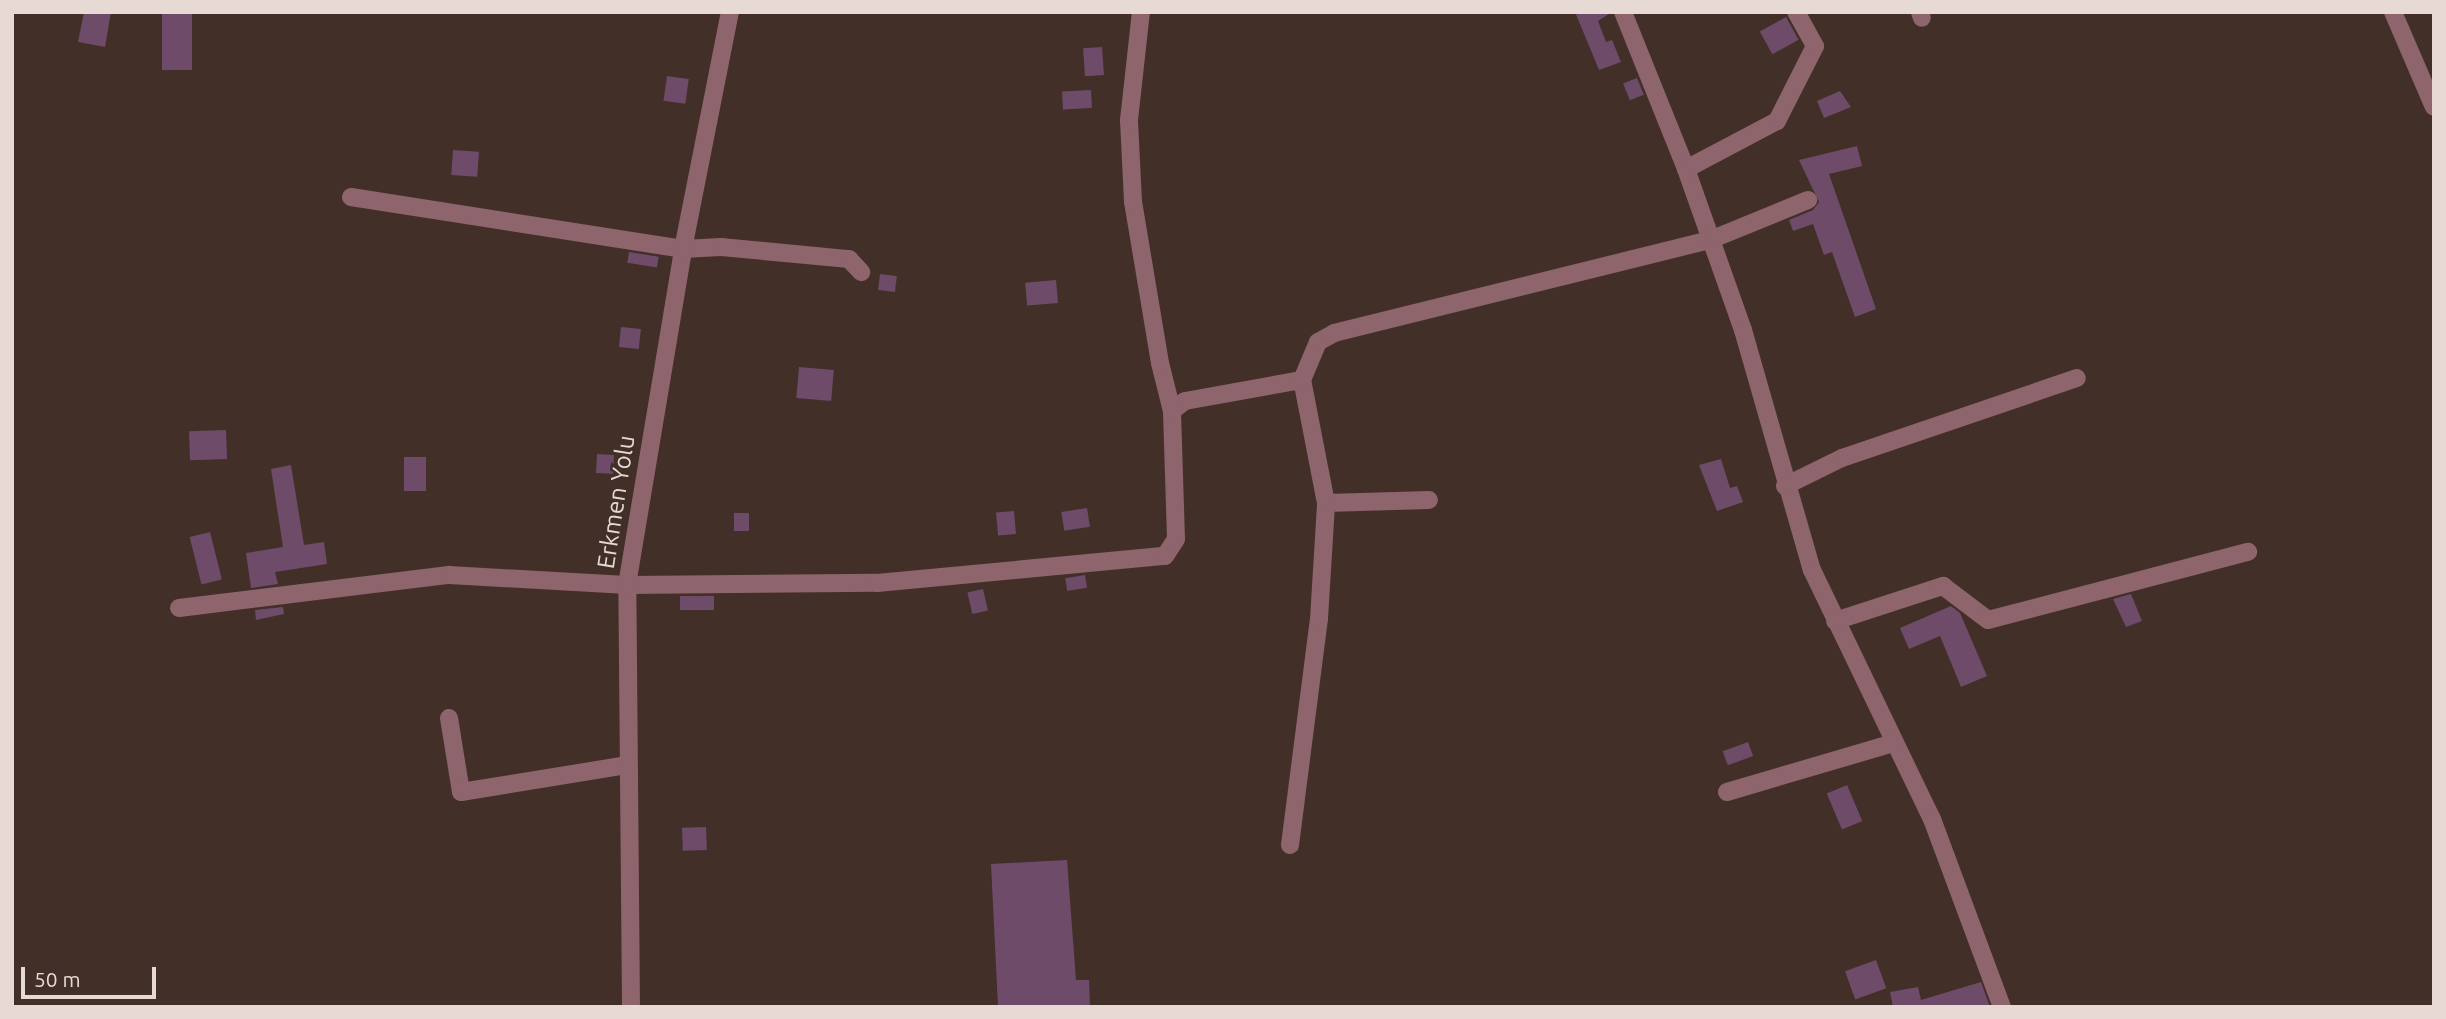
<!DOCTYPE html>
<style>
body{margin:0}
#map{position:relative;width:2446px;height:1019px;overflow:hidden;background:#422f28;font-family:Ubuntu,sans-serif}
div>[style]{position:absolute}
.building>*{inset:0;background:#6e4b69;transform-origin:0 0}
.minor>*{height:18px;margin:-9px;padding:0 9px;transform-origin:9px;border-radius:9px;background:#8e646d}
span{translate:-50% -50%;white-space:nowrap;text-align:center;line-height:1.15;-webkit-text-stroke:5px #422f28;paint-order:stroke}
.street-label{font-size:24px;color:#e7dad5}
.frame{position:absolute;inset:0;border:14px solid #e7dad5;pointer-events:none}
.scale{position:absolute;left:21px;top:967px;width:135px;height:32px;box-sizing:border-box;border:4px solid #e7dad5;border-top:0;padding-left:9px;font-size:21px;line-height:24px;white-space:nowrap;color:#e7dad5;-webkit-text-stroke:5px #422f28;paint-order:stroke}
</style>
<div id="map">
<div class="building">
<i style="clip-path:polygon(84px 12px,111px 12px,105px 47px,78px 42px)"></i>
<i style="left:162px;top:12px;width:30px;height:58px"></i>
<i style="clip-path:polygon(1575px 12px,1612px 12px,1598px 21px,1606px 42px,1612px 40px,1621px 62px,1599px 70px)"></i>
<i style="left:1786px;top:17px;width:26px;height:30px;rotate:61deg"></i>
<i style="left:1102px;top:47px;width:28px;height:19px;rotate:86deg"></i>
<i style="left:667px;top:76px;width:22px;height:25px;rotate:8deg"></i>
<i style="left:1637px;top:78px;width:18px;height:15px;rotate:68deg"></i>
<i style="left:1091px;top:90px;width:18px;height:29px;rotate:87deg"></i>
<i style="clip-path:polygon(1840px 91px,1851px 107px,1824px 118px,1817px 101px)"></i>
<i style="clip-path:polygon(1857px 146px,1862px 166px,1829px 174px,1876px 309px,1855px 317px,1832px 252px,1824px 255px,1813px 224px,1793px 231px,1789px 220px,1813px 210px,1819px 202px,1799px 160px)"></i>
<i style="left:453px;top:150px;width:26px;height:25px;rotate:4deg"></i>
<i style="left:629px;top:252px;width:30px;height:11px;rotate:9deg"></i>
<i style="left:880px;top:274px;width:17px;height:16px;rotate:7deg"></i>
<i style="left:1056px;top:280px;width:23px;height:31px;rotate:85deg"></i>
<i style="left:621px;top:327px;width:20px;height:20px;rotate:6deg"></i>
<i style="left:799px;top:367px;width:35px;height:31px;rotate:5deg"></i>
<i style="left:226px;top:430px;width:29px;height:37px;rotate:88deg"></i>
<i style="left:597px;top:454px;width:17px;height:19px;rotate:3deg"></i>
<i style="left:404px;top:457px;width:22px;height:34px"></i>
<i style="clip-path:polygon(1721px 459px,1730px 488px,1737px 486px,1743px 502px,1717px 511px,1699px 465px)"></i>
<i style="clip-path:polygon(291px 465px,304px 545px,324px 542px,327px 564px,275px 572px,278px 584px,251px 588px,246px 553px,283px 547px,271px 469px)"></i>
<i style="left:1087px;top:508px;width:19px;height:26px;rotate:81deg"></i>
<i style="left:1014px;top:511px;width:23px;height:18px;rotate:85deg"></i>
<i style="left:734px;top:513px;width:15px;height:18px"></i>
<i style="left:210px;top:532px;width:49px;height:21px;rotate:76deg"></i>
<i style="left:1085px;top:575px;width:13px;height:20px;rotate:81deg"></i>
<i style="left:983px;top:589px;width:22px;height:16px;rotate:77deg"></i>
<i style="clip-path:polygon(2131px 594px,2142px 621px,2126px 627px,2113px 599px)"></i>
<i style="left:680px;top:596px;width:34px;height:14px"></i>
<i style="clip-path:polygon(1951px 606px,1960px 613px,1987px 676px,1961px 687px,1940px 636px,1909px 649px,1900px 628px)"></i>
<i style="clip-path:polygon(283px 607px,284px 614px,256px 620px,255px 610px)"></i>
<i style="left:1748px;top:742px;width:15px;height:27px;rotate:70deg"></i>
<i style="left:1847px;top:785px;width:39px;height:22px;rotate:67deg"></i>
<i style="left:706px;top:827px;width:23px;height:24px;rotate:88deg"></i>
<i style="clip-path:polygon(1067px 860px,1076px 980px,1089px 980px,1090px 1007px,998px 1007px,991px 864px)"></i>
<i style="left:1876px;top:960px;width:30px;height:33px;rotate:70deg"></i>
<i style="clip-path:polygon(1981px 982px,1990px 1007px,1893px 1007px,1890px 992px,1918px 987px,1921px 1000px)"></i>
</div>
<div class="minor">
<i style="left:1623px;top:12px;width:169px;rotate:68.1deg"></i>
<i style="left:1686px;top:169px;width:171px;rotate:70.5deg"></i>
<i style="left:1743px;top:330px;width:250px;rotate:74deg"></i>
<i style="left:1812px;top:570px;width:276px;rotate:64.3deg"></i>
<i style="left:1932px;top:819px;width:201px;rotate:69.6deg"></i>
<i style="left:1920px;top:12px;width:6px;rotate:72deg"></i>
<i style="left:2393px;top:12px;width:103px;rotate:66.7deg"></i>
<i style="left:1686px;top:169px;width:103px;rotate:-27.8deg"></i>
<i style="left:1777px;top:121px;width:84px;rotate:-63.1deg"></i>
<i style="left:1815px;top:46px;width:39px;rotate:-119deg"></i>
<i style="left:351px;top:197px;width:336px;rotate:8.9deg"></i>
<i style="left:683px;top:249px;width:38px;rotate:-3deg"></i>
<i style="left:721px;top:247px;width:129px;rotate:5.4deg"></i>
<i style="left:849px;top:259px;width:18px;rotate:47deg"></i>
<i style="left:1172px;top:411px;width:16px;rotate:-38deg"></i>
<i style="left:1185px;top:401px;width:119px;rotate:-10.2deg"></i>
<i style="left:1785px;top:486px;width:64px;rotate:-26.2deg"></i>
<i style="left:1842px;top:458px;width:248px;rotate:-18.8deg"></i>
<i style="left:1326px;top:503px;width:103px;rotate:-1.7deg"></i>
<i style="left:179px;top:608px;width:272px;rotate:-7deg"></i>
<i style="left:449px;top:575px;width:178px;rotate:3.2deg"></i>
<i style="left:627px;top:585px;width:250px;rotate:-0.5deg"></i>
<i style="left:877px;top:583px;width:289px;rotate:-5.4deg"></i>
<i style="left:1165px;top:556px;width:20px;rotate:-57deg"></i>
<i style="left:1176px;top:539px;width:128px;rotate:-91.8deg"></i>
<i style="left:1172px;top:411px;width:49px;rotate:-104deg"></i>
<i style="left:1160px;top:363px;width:163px;rotate:-99.5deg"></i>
<i style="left:1133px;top:202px;width:82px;rotate:-92.8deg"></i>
<i style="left:1129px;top:120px;width:109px;rotate:-83.7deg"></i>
<i style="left:1835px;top:621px;width:114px;rotate:-18deg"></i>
<i style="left:1943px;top:586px;width:56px;rotate:37.1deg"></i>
<i style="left:1988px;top:620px;width:269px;rotate:-14.7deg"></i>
<i style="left:449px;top:718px;width:75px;rotate:80.8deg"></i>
<i style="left:461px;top:792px;width:169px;rotate:-9.2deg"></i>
<i style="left:1727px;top:792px;width:174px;rotate:-16.4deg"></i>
<i style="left:1290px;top:845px;width:228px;rotate:-82.7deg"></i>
<i style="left:1319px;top:619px;width:116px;rotate:-86.5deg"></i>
<i style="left:1326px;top:503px;width:125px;rotate:-101deg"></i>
<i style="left:1302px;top:380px;width:41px;rotate:-67.2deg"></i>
<i style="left:1318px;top:342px;width:18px;rotate:-29deg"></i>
<i style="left:1334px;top:333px;width:387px;rotate:-13.9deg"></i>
<i style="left:1710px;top:240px;width:106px;rotate:-22.2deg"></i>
<i style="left:631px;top:1007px;width:422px;rotate:-90.5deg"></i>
<i style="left:627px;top:585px;width:341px;rotate:-80.5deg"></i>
<i style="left:683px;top:249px;width:242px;rotate:-78.8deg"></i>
</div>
<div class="street-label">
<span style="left:616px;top:502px;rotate:-81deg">Erkmen Yolu</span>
</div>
<div class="frame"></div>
<div class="scale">50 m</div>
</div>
